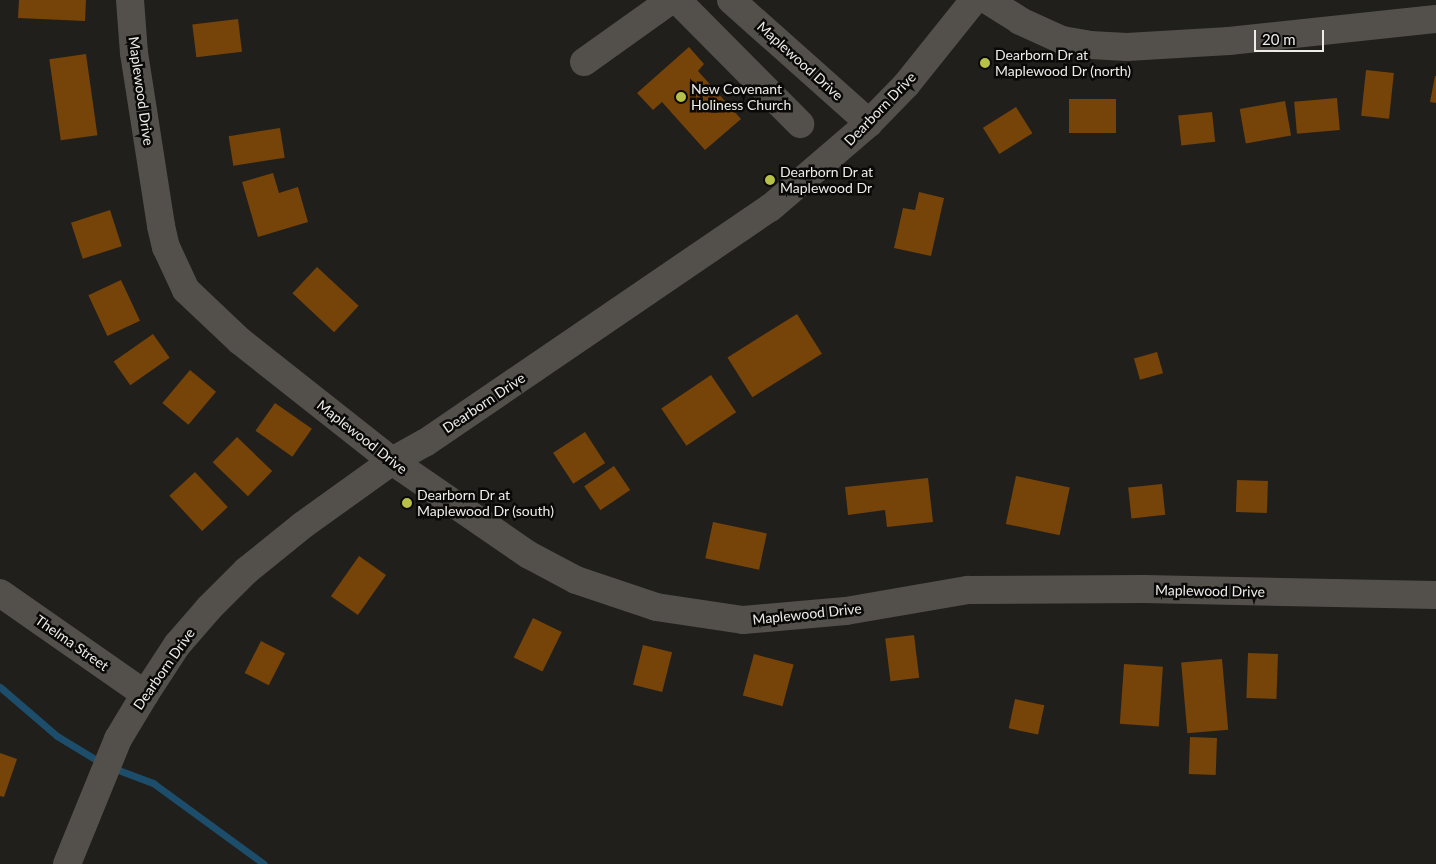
<!DOCTYPE html>
<style>
body{margin:0}
#map{position:relative;width:1436px;height:864px;overflow:hidden;background:#211f1b;font-family:Lato,sans-serif}
div>[style]{position:absolute}
.stream>*{height:7px;margin:-3.5px;padding:0 3.5px;transform-origin:3.5px;border-radius:3.5px;background:#1c4d6b}
.building>*{inset:0;background:#764309;transform-origin:0 0}
.minor>*{height:28px;margin:-14px;padding:0 14px;transform-origin:14px;border-radius:14px;background:#53504c}
.dots>*{width:14px;height:14px;translate:-50% -50%;box-sizing:border-box;border:2px solid #0a0908;border-radius:50%}
span{translate:-50% -50%;white-space:nowrap;text-align:center;line-height:1.15;-webkit-text-stroke:5px #0a0908;paint-order:stroke}
.poi-label{font-size:14px;color:#eeece9}
.left{translate:0 -50%;text-align:left}
.street-label{font-size:14px;color:#eeece9}
.scale{position:absolute;left:1254px;top:30px;width:70px;height:22px;box-sizing:border-box;border:2px solid #eeece9;border-top:0;padding-left:6px;font-size:15px;line-height:18px;white-space:nowrap;color:#eeece9;-webkit-text-stroke:4px #0a0908;paint-order:stroke}
</style>
<div id="map">
<div class="stream">
<i style="left:0;top:687px;width:75px;rotate:40.7deg"></i>
<i style="left:57px;top:736px;width:54px;rotate:31.3deg"></i>
<i style="left:113px;top:768px;width:43px;rotate:20.6deg"></i>
<i style="left:153px;top:783px;width:137px;rotate:36.1deg"></i>
</div>
<div class="building">
<i style="clip-path:polygon(19px 0,86px 0,85px 21px,18px 18px)"></i>
<i style="left:238px;top:19px;width:33px;height:46px;rotate:83deg"></i>
<i style="clip-path:polygon(689px 47px,704px 64px,698px 71px,741px 119px,705px 150px,662px 102px,653px 110px,637px 93px)"></i>
<i style="left:86px;top:54px;width:82px;height:37px;rotate:82deg"></i>
<i style="left:1366px;top:70px;width:28px;height:46px;rotate:6deg"></i>
<i style="clip-path:polygon(1435px 76px,1436px 76px,1436px 103px,1430px 102px)"></i>
<i style="left:1337px;top:98px;width:32px;height:43px;rotate:85deg"></i>
<i style="left:1069px;top:99px;width:47px;height:34px"></i>
<i style="left:1285px;top:101px;width:35px;height:46px;rotate:80deg"></i>
<i style="left:1016px;top:107px;width:31px;height:39px;rotate:58deg"></i>
<i style="left:1212px;top:112px;width:30px;height:34px;rotate:84deg"></i>
<i style="left:280px;top:128px;width:30px;height:52px;rotate:81deg"></i>
<i style="clip-path:polygon(273px 173px,279px 193px,298px 187px,308px 222px,258px 237px,242px 182px)"></i>
<i style="clip-path:polygon(919px 192px,944px 198px,931px 256px,894px 248px,903px 208px,915px 210px)"></i>
<i style="left:110px;top:210px;width:38px;height:41px;rotate:72deg"></i>
<i style="left:317px;top:267px;width:57px;height:36px;rotate:43deg"></i>
<i style="left:121px;top:280px;width:45px;height:36px;rotate:65deg"></i>
<i style="left:797px;top:314px;width:47px;height:82px;rotate:58deg"></i>
<i style="left:153px;top:334px;width:29px;height:48px;rotate:55deg"></i>
<i style="left:1157px;top:352px;width:22px;height:24px;rotate:74deg"></i>
<i style="left:190px;top:370px;width:34px;height:43px;rotate:40deg"></i>
<i style="left:711px;top:375px;width:45px;height:60px;rotate:56deg"></i>
<i style="left:275px;top:403px;width:45px;height:34px;rotate:35deg"></i>
<i style="left:585px;top:432px;width:37px;height:38px;rotate:57deg"></i>
<i style="left:237px;top:437px;width:49px;height:35px;rotate:44deg"></i>
<i style="left:614px;top:466px;width:29px;height:36px;rotate:56deg"></i>
<i style="left:195px;top:472px;width:48px;height:35px;rotate:47deg"></i>
<i style="left:1016px;top:476px;width:55px;height:49px;rotate:12deg"></i>
<i style="clip-path:polygon(928px 478px,933px 522px,887px 527px,885px 510px,848px 515px,845px 487px)"></i>
<i style="left:1237px;top:480px;width:31px;height:32px;rotate:2deg"></i>
<i style="left:1162px;top:484px;width:31px;height:34px;rotate:84deg"></i>
<i style="left:713px;top:522px;width:55px;height:37px;rotate:12deg"></i>
<i style="left:359px;top:556px;width:33px;height:49px;rotate:35deg"></i>
<i style="left:533px;top:618px;width:32px;height:44px;rotate:26deg"></i>
<i style="left:914px;top:635px;width:43px;height:29px;rotate:83deg"></i>
<i style="left:261px;top:641px;width:27px;height:36px;rotate:27deg"></i>
<i style="left:643px;top:645px;width:30px;height:41px;rotate:14deg"></i>
<i style="left:1248px;top:653px;width:30px;height:45px;rotate:2deg"></i>
<i style="left:754px;top:654px;width:41px;height:43px;rotate:15deg"></i>
<i style="left:1222px;top:659px;width:71px;height:41px;rotate:85deg"></i>
<i style="left:1124px;top:664px;width:39px;height:60px;rotate:4deg"></i>
<i style="left:1015px;top:699px;width:30px;height:30px;rotate:12deg"></i>
<i style="left:1190px;top:737px;width:27px;height:37px;rotate:2deg"></i>
<i style="clip-path:polygon(0 753px,17px 759px,4px 797px,0 796px)"></i>
</div>
<div class="minor">
<i style="left:130px;top:0;width:53px;rotate:85.7deg"></i>
<i style="left:134px;top:53px;width:175px;rotate:81.1deg"></i>
<i style="left:161px;top:226px;width:22px;rotate:77deg"></i>
<i style="left:166px;top:247px;width:47px;rotate:65.1deg"></i>
<i style="left:186px;top:290px;width:74px;rotate:43.4deg"></i>
<i style="left:240px;top:341px;width:194px;rotate:38.3deg"></i>
<i style="left:392px;top:461px;width:166px;rotate:34.5deg"></i>
<i style="left:529px;top:555px;width:53px;rotate:28deg"></i>
<i style="left:576px;top:580px;width:84px;rotate:18.6deg"></i>
<i style="left:656px;top:607px;width:88px;rotate:8.5deg"></i>
<i style="left:743px;top:620px;width:103px;rotate:-5deg"></i>
<i style="left:846px;top:611px;width:124px;rotate:-9.8deg"></i>
<i style="left:968px;top:590px;width:176px;rotate:-0.3deg"></i>
<i style="left:1144px;top:589px;width:292px;rotate:1.2deg"></i>
<i style="left:677px;top:0;width:175px;rotate:45.2deg"></i>
<i style="left:731px;top:0;width:185px;rotate:41.7deg"></i>
<i style="left:987px;top:0;width:39px;rotate:32deg"></i>
<i style="left:1020px;top:21px;width:46px;rotate:24.3deg"></i>
<i style="left:1062px;top:40px;width:28px;rotate:10deg"></i>
<i style="left:1090px;top:45px;width:37px;rotate:3deg"></i>
<i style="left:1127px;top:47px;width:102px;rotate:-3.4deg"></i>
<i style="left:1229px;top:41px;width:208px;rotate:-6.1deg"></i>
<i style="left:584px;top:62px;width:107px;rotate:-35.5deg"></i>
<i style="left:0;top:593px;width:177px;rotate:34.9deg"></i>
<i style="left:67px;top:864px;width:135px;rotate:-67.8deg"></i>
<i style="left:118px;top:739px;width:52px;rotate:-59deg"></i>
<i style="left:145px;top:694px;width:59px;rotate:-56.9deg"></i>
<i style="left:177px;top:645px;width:49px;rotate:-49.1deg"></i>
<i style="left:209px;top:608px;width:52px;rotate:-45deg"></i>
<i style="left:246px;top:571px;width:73px;rotate:-38.9deg"></i>
<i style="left:303px;top:525px;width:110px;rotate:-35.7deg"></i>
<i style="left:392px;top:461px;width:38px;rotate:-29deg"></i>
<i style="left:425px;top:443px;width:417px;rotate:-34.3deg"></i>
<i style="left:770px;top:208px;width:130px;rotate:-40.6deg"></i>
<i style="left:869px;top:123px;width:53px;rotate:-45.8deg"></i>
<i style="left:906px;top:85px;width:109px;rotate:-51.3deg"></i>
</div>
<div class="dots">
<i style="left:985px;top:63px;background:#b8c147"></i>
<i style="left:681px;top:97px;background:#b8c147"></i>
<i style="left:770px;top:180px;background:#b8c147"></i>
<i style="left:407px;top:503px;background:#b8c147"></i>
</div>
<div class="poi-label">
<span class="left" style="left:995px;top:63px">Dearborn Dr at<br>Maplewood Dr (north)</span>
<span class="left" style="left:691px;top:97px">New Covenant<br>Holiness Church</span>
<span class="left" style="left:780px;top:180px">Dearborn Dr at<br>Maplewood Dr</span>
<span class="left" style="left:417px;top:503px">Dearborn Dr at<br>Maplewood Dr (south)</span>
</div>
<div class="street-label">
<span style="left:800px;top:61px;rotate:42deg">Maplewood Drive</span>
<span style="left:141px;top:91px;rotate:82deg">Maplewood Drive</span>
<span style="left:880px;top:109px;rotate:-46deg">Dearborn Drive</span>
<span style="left:484px;top:403px;rotate:-34deg">Dearborn Drive</span>
<span style="left:362px;top:437px;rotate:38deg">Maplewood Drive</span>
<span style="left:1210px;top:591px;rotate:1deg">Maplewood Drive</span>
<span style="left:807px;top:614px;rotate:-6deg">Maplewood Drive</span>
<span style="left:72px;top:643px;rotate:35deg">Thelma Street</span>
<span style="left:164px;top:669px;rotate:-55deg">Dearborn Drive</span>
</div>
<div class="scale">20 m</div>
</div>
